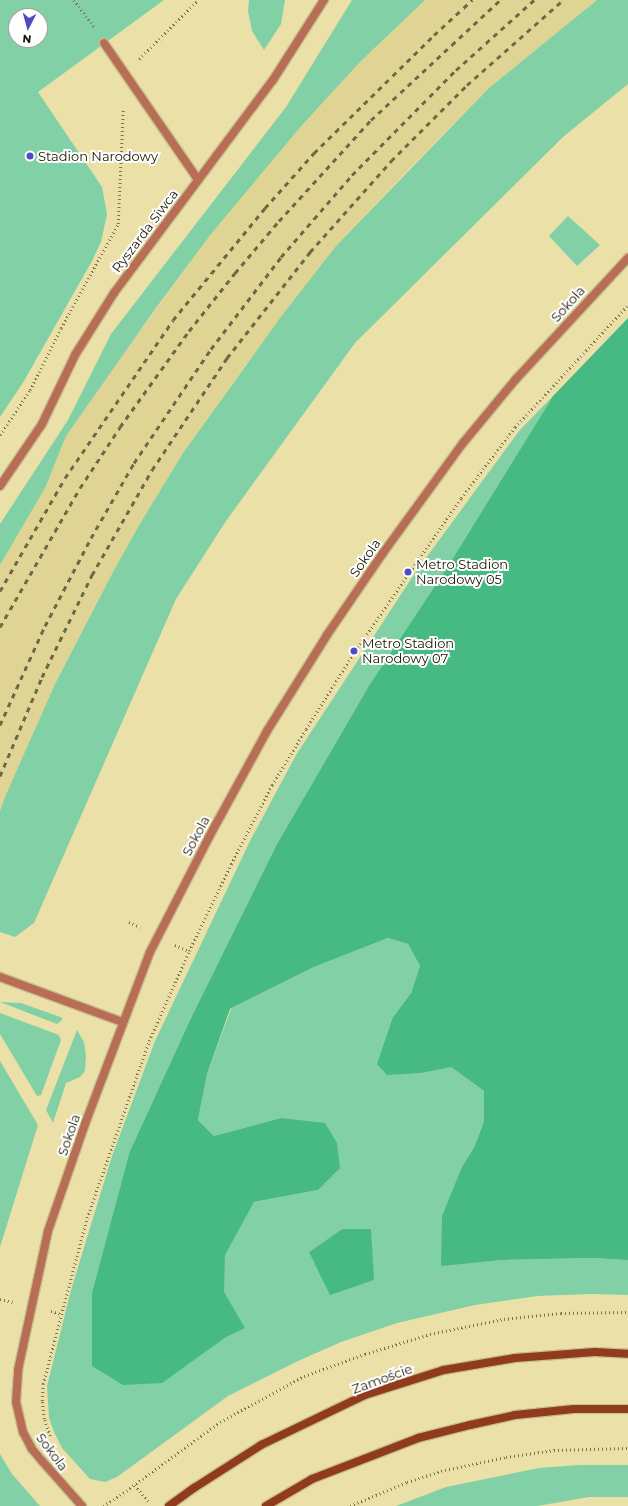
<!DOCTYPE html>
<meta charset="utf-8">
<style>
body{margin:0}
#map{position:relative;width:628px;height:1506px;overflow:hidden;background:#eae0a8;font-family:Montserrat,sans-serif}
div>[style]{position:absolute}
.built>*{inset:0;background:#e0d494}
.green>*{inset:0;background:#82d1a6}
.forest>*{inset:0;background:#47ba83}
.path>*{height:2.5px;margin-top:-1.25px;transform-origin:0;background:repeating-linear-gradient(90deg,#7b7450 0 1px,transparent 0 4px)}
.roads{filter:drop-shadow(1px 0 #c8bf8d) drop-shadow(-1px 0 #c8bf8d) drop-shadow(0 1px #c8bf8d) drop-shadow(0 -1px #c8bf8d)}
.lane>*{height:8px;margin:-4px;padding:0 4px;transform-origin:4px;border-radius:4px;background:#b86d55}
.street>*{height:8px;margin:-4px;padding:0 4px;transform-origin:4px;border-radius:4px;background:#b86d55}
.secondary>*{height:8px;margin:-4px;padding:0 4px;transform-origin:4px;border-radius:4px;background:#903b1e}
.rail>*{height:3px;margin-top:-1.5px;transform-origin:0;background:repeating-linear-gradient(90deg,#6f6846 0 5px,transparent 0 10px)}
.dots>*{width:11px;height:11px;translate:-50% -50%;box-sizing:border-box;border:2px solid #fff;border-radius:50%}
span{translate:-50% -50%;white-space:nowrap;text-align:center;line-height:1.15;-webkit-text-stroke:4px #fff;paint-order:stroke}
.poi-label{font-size:13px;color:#181401}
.left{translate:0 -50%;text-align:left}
.street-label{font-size:13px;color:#181401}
.north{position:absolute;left:8px;top:8px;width:40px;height:40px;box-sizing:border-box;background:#fff;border:1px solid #a3a199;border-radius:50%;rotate:186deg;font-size:11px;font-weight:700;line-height:16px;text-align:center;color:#181401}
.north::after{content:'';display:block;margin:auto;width:14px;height:18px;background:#504bc2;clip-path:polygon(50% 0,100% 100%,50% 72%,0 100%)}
</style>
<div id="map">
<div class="built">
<i style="clip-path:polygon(425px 0,597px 0,489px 88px,408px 170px,336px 246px,244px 367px,183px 453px,138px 527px,113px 572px,55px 684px,0 811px,0 553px,23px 509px,84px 405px,117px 363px,211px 234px,303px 124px,361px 61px)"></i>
</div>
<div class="green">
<i style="clip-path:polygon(evenodd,0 0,164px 0,38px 92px,102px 187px,107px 214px,101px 242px,92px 261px,24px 381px,0 417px,0 0,16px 16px,40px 16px,40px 40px,16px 40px,16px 16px)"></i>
<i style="clip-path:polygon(249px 0,285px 0,281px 24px,264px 50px,252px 31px,248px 11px)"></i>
<i style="clip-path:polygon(352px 0,425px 0,361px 61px,303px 124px,211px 234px,156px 308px,66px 436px,45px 488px,0 565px,0 524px,68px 420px,111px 334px,286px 107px)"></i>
<i style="clip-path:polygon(597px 0,628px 0,628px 84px,563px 137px,355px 343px,226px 521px,176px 599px,34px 923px,15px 937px,0 932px,0 811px,5px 797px,55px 684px,113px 572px,138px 527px,183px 453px,280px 318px,336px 246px,489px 88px)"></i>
<i style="clip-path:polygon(568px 216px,600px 245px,577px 266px,549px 236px)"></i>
<i style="clip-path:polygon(evenodd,553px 396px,450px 563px,370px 684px,277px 844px,190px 1020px,130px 1151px,209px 1233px,255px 1202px,318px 1190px,281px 1118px,214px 1136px,198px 1120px,207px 1074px,231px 1009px,314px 967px,388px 938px,408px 944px,420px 966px,411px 993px,393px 1017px,451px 1067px,484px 1091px,596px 1074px,441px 1265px,502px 1260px,592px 1258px,628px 1260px,628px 1295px,591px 1294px,537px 1296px,475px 1305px,397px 1323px,341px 1342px,298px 1361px,228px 1396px,117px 1477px,105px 1482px,90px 1479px,62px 1448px,54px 1432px,49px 1418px,47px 1386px,71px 1290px,112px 1156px,155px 1041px,250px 841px,296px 755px,415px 573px,519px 431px,553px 396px,342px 1229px,374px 1280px,354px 1286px,309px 1252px,342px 1229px)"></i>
<i style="clip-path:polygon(0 1002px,21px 1003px,63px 1018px,61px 1021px,57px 1024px)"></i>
<i style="clip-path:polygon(0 1013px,59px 1035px,61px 1040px,41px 1095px,37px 1096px,0 1034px)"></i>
<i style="clip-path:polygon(77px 1030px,84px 1042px,86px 1056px,85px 1071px,80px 1077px,66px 1083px,53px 1123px,46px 1110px)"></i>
<i style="clip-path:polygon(0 1061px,38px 1125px,0 1247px)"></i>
<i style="clip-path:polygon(0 1454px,12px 1474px,40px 1506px,0 1506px)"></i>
<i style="clip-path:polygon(579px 1465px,628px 1465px,628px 1497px,589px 1497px,537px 1506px,396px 1506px,446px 1487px,539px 1468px)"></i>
</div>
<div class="forest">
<i style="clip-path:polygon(628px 318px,628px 1260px,592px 1258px,502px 1260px,441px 1266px,442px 1216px,462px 1167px,474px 1148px,484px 1122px,484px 1091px,451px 1067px,421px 1073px,387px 1075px,377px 1064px,393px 1017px,411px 993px,420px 966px,408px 944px,388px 938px,314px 967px,230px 1009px,207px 1074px,198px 1120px,214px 1136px,281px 1118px,325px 1123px,337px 1143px,340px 1168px,318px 1190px,254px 1202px,225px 1255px,224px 1292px,245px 1328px,226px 1337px,162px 1383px,123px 1385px,92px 1366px,92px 1293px,130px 1151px,190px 1020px,277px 844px,370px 684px,450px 563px,553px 396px)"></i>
<i style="clip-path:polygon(342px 1229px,371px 1229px,374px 1280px,330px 1295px,309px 1252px)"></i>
</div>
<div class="path">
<i style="left:74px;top:0;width:34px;rotate:53deg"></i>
<i style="left:139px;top:59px;width:83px;rotate:-45deg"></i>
<i style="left:0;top:435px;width:54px;rotate:-56.3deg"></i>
<i style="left:30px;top:390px;width:69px;rotate:-63.4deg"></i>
<i style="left:61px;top:328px;width:119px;rotate:-61.3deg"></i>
<i style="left:118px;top:224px;width:116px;rotate:-87.5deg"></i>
<i style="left:129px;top:922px;width:12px;rotate:24deg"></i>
<i style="left:175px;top:945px;width:15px;rotate:23deg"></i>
<i style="left:0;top:1299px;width:13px;rotate:13deg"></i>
<i style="left:51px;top:1311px;width:10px;rotate:17deg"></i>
<i style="left:50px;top:1436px;width:18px;rotate:-109deg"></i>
<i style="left:44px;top:1419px;width:18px;rotate:-96deg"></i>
<i style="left:42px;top:1401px;width:17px;rotate:-87deg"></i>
<i style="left:43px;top:1384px;width:172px;rotate:-75.2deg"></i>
<i style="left:87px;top:1218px;width:188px;rotate:-70.7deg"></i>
<i style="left:149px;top:1041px;width:98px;rotate:-66deg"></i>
<i style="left:189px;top:951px;width:97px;rotate:-64.2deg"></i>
<i style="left:231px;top:864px;width:89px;rotate:-62.6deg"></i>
<i style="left:272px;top:785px;width:66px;rotate:-58.7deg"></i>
<i style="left:306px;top:729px;width:89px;rotate:-57.9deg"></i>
<i style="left:353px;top:654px;width:190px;rotate:-55.3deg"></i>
<i style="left:461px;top:498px;width:89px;rotate:-52.7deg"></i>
<i style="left:515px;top:427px;width:166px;rotate:-47.2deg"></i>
<i style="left:135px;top:1485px;width:22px;rotate:51deg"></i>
<i style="left:103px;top:1506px;width:24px;rotate:-33deg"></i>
<i style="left:123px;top:1493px;width:120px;rotate:-36.2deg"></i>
<i style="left:220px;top:1422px;width:96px;rotate:-28.7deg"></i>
<i style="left:304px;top:1376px;width:65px;rotate:-19.8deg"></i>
<i style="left:365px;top:1354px;width:68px;rotate:-17.1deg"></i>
<i style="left:430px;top:1334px;width:76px;rotate:-11.5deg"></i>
<i style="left:504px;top:1319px;width:57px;rotate:-6deg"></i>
<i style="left:561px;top:1313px;width:67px;rotate:-0.9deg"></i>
<i style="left:350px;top:1506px;width:62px;rotate:-22.8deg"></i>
<i style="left:407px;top:1482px;width:40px;rotate:-18deg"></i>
<i style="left:445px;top:1470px;width:62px;rotate:-12deg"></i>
<i style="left:506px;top:1457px;width:49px;rotate:-8.3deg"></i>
<i style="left:554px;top:1450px;width:74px;rotate:-1.5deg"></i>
</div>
<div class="roads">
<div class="lane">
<i style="left:104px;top:43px;width:166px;rotate:55.5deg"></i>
<i style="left:0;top:486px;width:75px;rotate:-55.9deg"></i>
<i style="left:42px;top:424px;width:76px;rotate:-64.4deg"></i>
<i style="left:75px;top:355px;width:73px;rotate:-57.8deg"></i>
<i style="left:114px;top:293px;width:266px;rotate:-53.3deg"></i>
<i style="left:273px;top:80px;width:95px;rotate:-57.5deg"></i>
<i style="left:0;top:977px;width:130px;rotate:20.2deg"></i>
</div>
<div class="street">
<i style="left:82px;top:1506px;width:60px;rotate:-131.6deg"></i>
<i style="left:42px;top:1461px;width:16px;rotate:-130deg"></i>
<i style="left:32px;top:1449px;width:19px;rotate:-118deg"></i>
<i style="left:23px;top:1432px;width:31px;rotate:-103deg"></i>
<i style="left:16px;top:1402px;width:32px;rotate:-86deg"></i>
<i style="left:18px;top:1370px;width:142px;rotate:-77.8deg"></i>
<i style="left:48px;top:1231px;width:113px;rotate:-70.9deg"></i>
<i style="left:85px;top:1124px;width:184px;rotate:-69.3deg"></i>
<i style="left:150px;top:952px;width:129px;rotate:-62.8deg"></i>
<i style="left:209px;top:837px;width:121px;rotate:-61.3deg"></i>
<i style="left:267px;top:731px;width:113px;rotate:-58deg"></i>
<i style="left:327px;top:635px;width:99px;rotate:-55.7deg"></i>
<i style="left:383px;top:553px;width:136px;rotate:-54deg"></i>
<i style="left:463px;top:443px;width:83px;rotate:-50.4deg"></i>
<i style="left:516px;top:379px;width:165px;rotate:-47.2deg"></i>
</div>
<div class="secondary">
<i style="left:169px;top:1506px;width:31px;rotate:-36deg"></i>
<i style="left:194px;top:1488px;width:80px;rotate:-32.7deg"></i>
<i style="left:261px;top:1445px;width:115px;rotate:-25.7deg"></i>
<i style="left:365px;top:1395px;width:83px;rotate:-17.6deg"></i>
<i style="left:444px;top:1370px;width:72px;rotate:-9.6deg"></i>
<i style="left:515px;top:1358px;width:80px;rotate:-4.3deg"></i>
<i style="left:595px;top:1352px;width:33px;rotate:3deg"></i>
<i style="left:266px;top:1506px;width:53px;rotate:-30.4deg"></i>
<i style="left:312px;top:1479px;width:114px;rotate:-21.1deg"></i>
<i style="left:418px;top:1438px;width:54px;rotate:-14deg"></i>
<i style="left:470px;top:1425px;width:46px;rotate:-12.5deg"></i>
<i style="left:515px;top:1415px;width:59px;rotate:-5.8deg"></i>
<i style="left:574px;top:1409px;width:54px"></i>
</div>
</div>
<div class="rail">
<i style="left:0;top:591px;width:130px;rotate:-60.1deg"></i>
<i style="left:65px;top:478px;width:191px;rotate:-55.6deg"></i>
<i style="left:173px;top:320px;width:145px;rotate:-50.6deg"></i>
<i style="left:265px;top:208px;width:74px;rotate:-48.3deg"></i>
<i style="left:314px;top:153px;width:168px;rotate:-44.5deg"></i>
<i style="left:434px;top:35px;width:52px;rotate:-42.6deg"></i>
<i style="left:0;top:627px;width:160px;rotate:-60.1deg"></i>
<i style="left:80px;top:488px;width:73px;rotate:-56.7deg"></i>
<i style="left:120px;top:427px;width:118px;rotate:-54.3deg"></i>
<i style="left:189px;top:331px;width:74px;rotate:-51.6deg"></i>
<i style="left:235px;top:273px;width:68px;rotate:-49.8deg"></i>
<i style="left:279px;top:221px;width:137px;rotate:-47.7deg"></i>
<i style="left:371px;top:120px;width:176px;rotate:-42.9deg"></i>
<i style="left:0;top:725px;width:109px;rotate:-65.6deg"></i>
<i style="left:45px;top:626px;width:99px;rotate:-62.4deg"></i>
<i style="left:91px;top:538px;width:86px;rotate:-60.2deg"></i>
<i style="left:134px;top:463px;width:138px;rotate:-56deg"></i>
<i style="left:211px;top:349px;width:116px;rotate:-52.7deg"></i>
<i style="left:281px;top:257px;width:108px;rotate:-49.1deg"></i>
<i style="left:352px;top:175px;width:148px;rotate:-45.3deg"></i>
<i style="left:456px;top:70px;width:105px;rotate:-41.9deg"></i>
<i style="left:0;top:776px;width:108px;rotate:-67deg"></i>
<i style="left:42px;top:677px;width:114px;rotate:-63.9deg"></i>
<i style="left:92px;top:575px;width:121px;rotate:-60.3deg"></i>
<i style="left:152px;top:470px;width:135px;rotate:-56.2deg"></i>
<i style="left:227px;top:358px;width:135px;rotate:-51.9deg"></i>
<i style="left:310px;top:252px;width:122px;rotate:-48.3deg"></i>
<i style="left:391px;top:161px;width:107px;rotate:-45deg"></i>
<i style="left:467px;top:85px;width:128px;rotate:-41.5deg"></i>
</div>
<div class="dots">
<i style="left:30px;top:156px;background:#504bc2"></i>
<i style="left:408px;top:572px;background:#504bc2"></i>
<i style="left:354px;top:651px;background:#504bc2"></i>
</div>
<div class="poi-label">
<span class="left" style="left:38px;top:156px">Stadion Narodowy</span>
<span class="left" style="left:416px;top:572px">Metro Stadion<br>Narodowy 05</span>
<span class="left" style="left:362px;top:651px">Metro Stadion<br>Narodowy 07</span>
</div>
<div class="street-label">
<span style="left:145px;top:231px;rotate:-53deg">Ryszarda Siwca</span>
<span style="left:568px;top:304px;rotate:-48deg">Sokola</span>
<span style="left:365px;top:558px;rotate:-55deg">Sokola</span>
<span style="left:196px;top:836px;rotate:-62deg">Sokola</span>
<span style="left:69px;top:1135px;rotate:-71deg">Sokola</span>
<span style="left:382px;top:1379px;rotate:-20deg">Zamoście</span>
<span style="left:52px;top:1452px;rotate:53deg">Sokola</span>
</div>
<div class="north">N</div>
</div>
